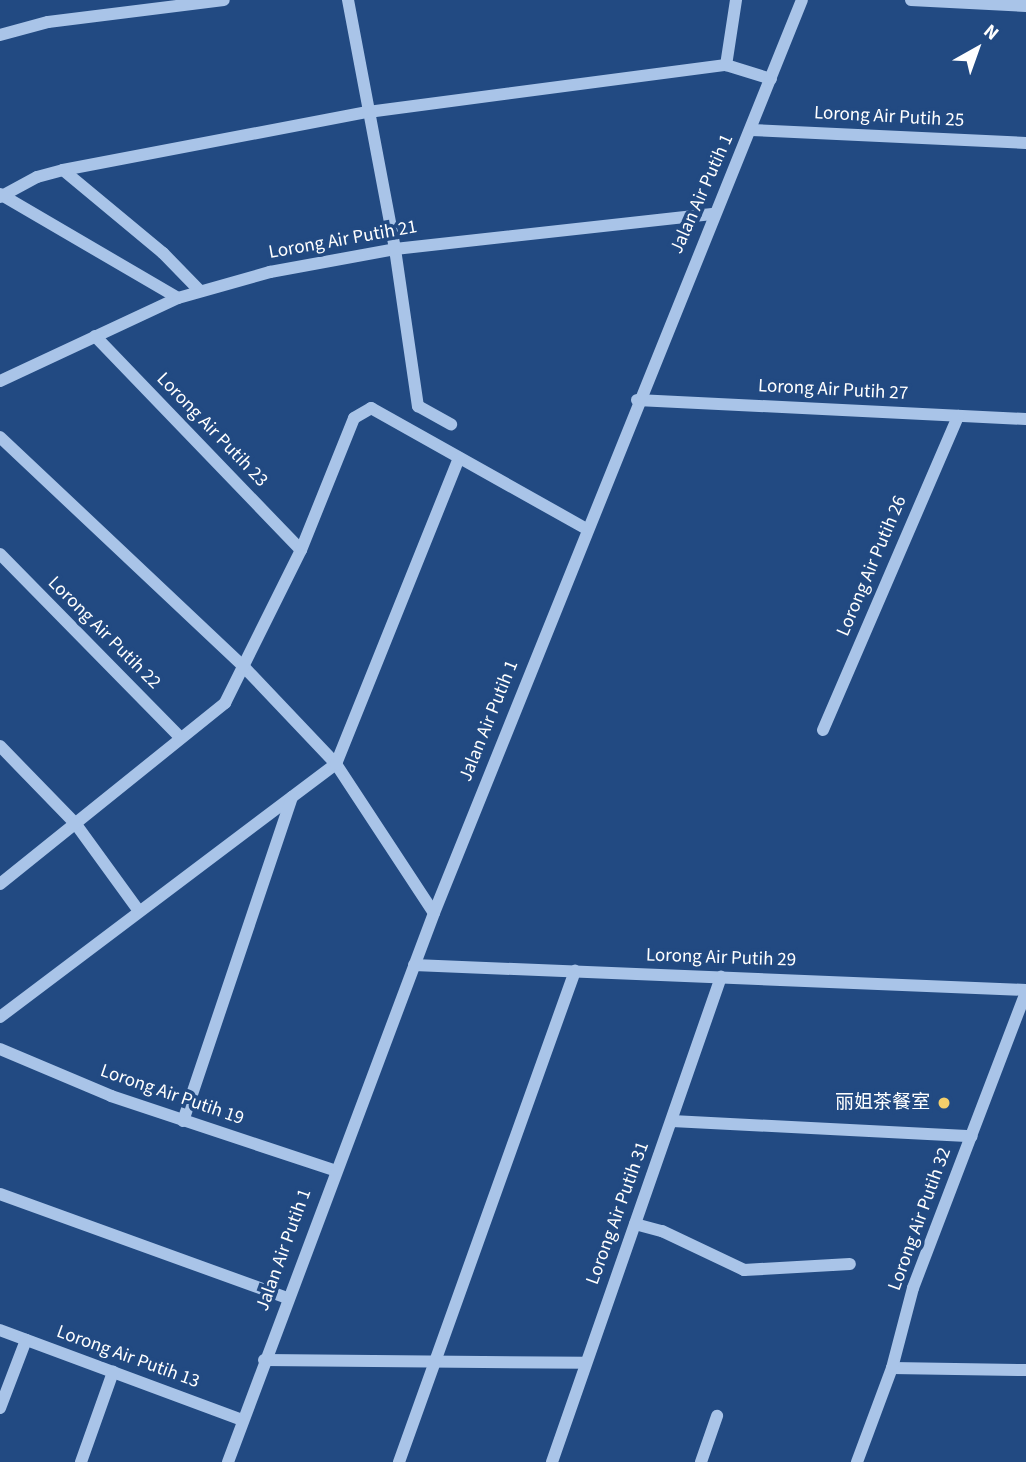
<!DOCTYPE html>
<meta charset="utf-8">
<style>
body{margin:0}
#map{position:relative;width:1026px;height:1462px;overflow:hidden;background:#224a82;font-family:"Source Sans 3","Noto Sans SC",sans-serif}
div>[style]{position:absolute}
.minor>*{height:12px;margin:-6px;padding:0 6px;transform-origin:6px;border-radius:6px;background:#a9c4e8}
.dots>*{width:19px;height:19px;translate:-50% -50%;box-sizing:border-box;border:4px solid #224a82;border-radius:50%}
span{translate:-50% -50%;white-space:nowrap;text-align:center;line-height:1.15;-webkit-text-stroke:7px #224a82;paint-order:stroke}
.street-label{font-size:19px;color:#fff}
.poi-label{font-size:19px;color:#fff}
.right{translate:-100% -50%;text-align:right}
.north{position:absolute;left:942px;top:14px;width:70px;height:70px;-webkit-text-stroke:5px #224a82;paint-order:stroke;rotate:40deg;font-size:19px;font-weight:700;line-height:28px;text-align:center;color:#fff}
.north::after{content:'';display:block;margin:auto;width:24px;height:32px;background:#fff;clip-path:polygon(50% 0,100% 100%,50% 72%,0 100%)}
</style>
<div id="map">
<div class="minor">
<i style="left:348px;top:0;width:253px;rotate:79.3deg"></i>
<i style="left:395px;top:249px;width:159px;rotate:81.7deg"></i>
<i style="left:418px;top:406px;width:38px;rotate:29deg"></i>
<i style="left:736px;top:0;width:66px;rotate:98.7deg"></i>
<i style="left:726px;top:65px;width:47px;rotate:17.3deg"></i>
<i style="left:911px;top:0;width:115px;rotate:3deg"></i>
<i style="left:0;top:35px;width:50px;rotate:-15.2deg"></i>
<i style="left:48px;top:22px;width:177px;rotate:-7.1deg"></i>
<i style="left:751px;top:130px;width:275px;rotate:2.7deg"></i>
<i style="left:63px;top:170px;width:130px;rotate:39.7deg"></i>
<i style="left:163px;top:253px;width:52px;rotate:45.8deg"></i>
<i style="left:0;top:194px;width:206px;rotate:30.3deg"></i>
<i style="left:0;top:197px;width:42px;rotate:-28.4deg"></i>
<i style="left:37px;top:177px;width:27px;rotate:-15deg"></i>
<i style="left:63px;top:170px;width:310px;rotate:-10.8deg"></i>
<i style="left:368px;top:112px;width:361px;rotate:-7.5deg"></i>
<i style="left:95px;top:336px;width:297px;rotate:46.1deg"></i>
<i style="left:0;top:381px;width:196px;rotate:-25deg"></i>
<i style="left:178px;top:298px;width:96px;rotate:-15.8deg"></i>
<i style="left:270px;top:272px;width:127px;rotate:-10.4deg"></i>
<i style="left:395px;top:249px;width:319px;rotate:-6.3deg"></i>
<i style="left:637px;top:400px;width:389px;rotate:2.8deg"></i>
<i style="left:0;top:437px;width:335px;rotate:43.3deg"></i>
<i style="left:244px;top:667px;width:134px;rotate:46.5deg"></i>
<i style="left:336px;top:764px;width:178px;rotate:56.7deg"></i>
<i style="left:0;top:554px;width:258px;rotate:45.5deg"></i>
<i style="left:823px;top:730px;width:342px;rotate:-66.7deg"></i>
<i style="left:0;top:746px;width:107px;rotate:45.8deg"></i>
<i style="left:75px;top:823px;width:109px;rotate:54deg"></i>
<i style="left:0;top:884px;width:289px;rotate:-38.8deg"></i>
<i style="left:225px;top:703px;width:171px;rotate:-63.6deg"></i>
<i style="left:301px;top:550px;width:142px;rotate:-68.1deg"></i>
<i style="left:354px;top:418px;width:20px;rotate:-30deg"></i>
<i style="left:371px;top:408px;width:248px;rotate:29.3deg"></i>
<i style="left:414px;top:965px;width:613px;rotate:2.34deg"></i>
<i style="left:0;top:1017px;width:421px;rotate:-37deg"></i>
<i style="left:336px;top:764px;width:330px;rotate:-68.1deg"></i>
<i style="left:0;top:1049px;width:121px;rotate:22.9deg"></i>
<i style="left:111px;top:1096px;width:235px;rotate:18.4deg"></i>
<i style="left:183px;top:1121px;width:342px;rotate:-71.4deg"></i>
<i style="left:672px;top:1121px;width:300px;rotate:2.9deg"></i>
<i style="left:0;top:1194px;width:305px;rotate:19.9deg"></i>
<i style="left:635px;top:1224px;width:28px;rotate:15deg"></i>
<i style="left:662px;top:1231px;width:91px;rotate:25.4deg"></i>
<i style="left:744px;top:1270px;width:106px;rotate:-3.2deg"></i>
<i style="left:0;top:1330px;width:258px;rotate:20.4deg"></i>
<i style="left:264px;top:1360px;width:321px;rotate:0.5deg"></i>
<i style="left:892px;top:1368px;width:134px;rotate:0.9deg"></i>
<i style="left:0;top:1408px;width:73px;rotate:-69.1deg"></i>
<i style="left:81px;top:1462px;width:96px;rotate:-70.4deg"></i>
<i style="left:228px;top:1462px;width:586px;rotate:-69.43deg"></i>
<i style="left:434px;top:913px;width:984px;rotate:-68.05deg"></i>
<i style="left:399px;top:1462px;width:522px;rotate:-70.28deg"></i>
<i style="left:552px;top:1462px;width:514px;rotate:-70.79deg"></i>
<i style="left:701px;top:1462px;width:49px;rotate:-70.8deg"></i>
<i style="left:857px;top:1462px;width:100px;rotate:-69.6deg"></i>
<i style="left:892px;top:1368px;width:83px;rotate:-75.3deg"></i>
<i style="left:913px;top:1288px;width:317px;rotate:-69.1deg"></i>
</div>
<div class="dots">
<i style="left:944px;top:1103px;background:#f4cf6b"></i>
</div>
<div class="street-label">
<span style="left:889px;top:117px;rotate:3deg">Lorong Air Putih 25</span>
<span style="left:702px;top:194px;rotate:-66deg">Jalan Air Putih 1</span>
<span style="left:343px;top:240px;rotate:-10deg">Lorong Air Putih 21</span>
<span style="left:833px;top:390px;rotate:3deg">Lorong Air Putih 27</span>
<span style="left:212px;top:430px;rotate:46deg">Lorong Air Putih 23</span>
<span style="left:872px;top:566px;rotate:-67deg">Lorong Air Putih 26</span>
<span style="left:104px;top:633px;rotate:45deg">Lorong Air Putih 22</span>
<span style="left:489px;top:721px;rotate:-68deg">Jalan Air Putih 1</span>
<span style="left:721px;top:958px;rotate:2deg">Lorong Air Putih 29</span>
<span style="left:172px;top:1095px;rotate:19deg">Lorong Air Putih 19</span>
<span style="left:618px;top:1213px;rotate:-70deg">Lorong Air Putih 31</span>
<span style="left:920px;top:1219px;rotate:-70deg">Lorong Air Putih 32</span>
<span style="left:284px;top:1250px;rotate:-70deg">Jalan Air Putih 1</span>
<span style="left:128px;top:1357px;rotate:20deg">Lorong Air Putih 13</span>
</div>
<div class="poi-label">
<span class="right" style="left:930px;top:1103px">丽姐茶餐室</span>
</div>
<div class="north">N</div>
</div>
